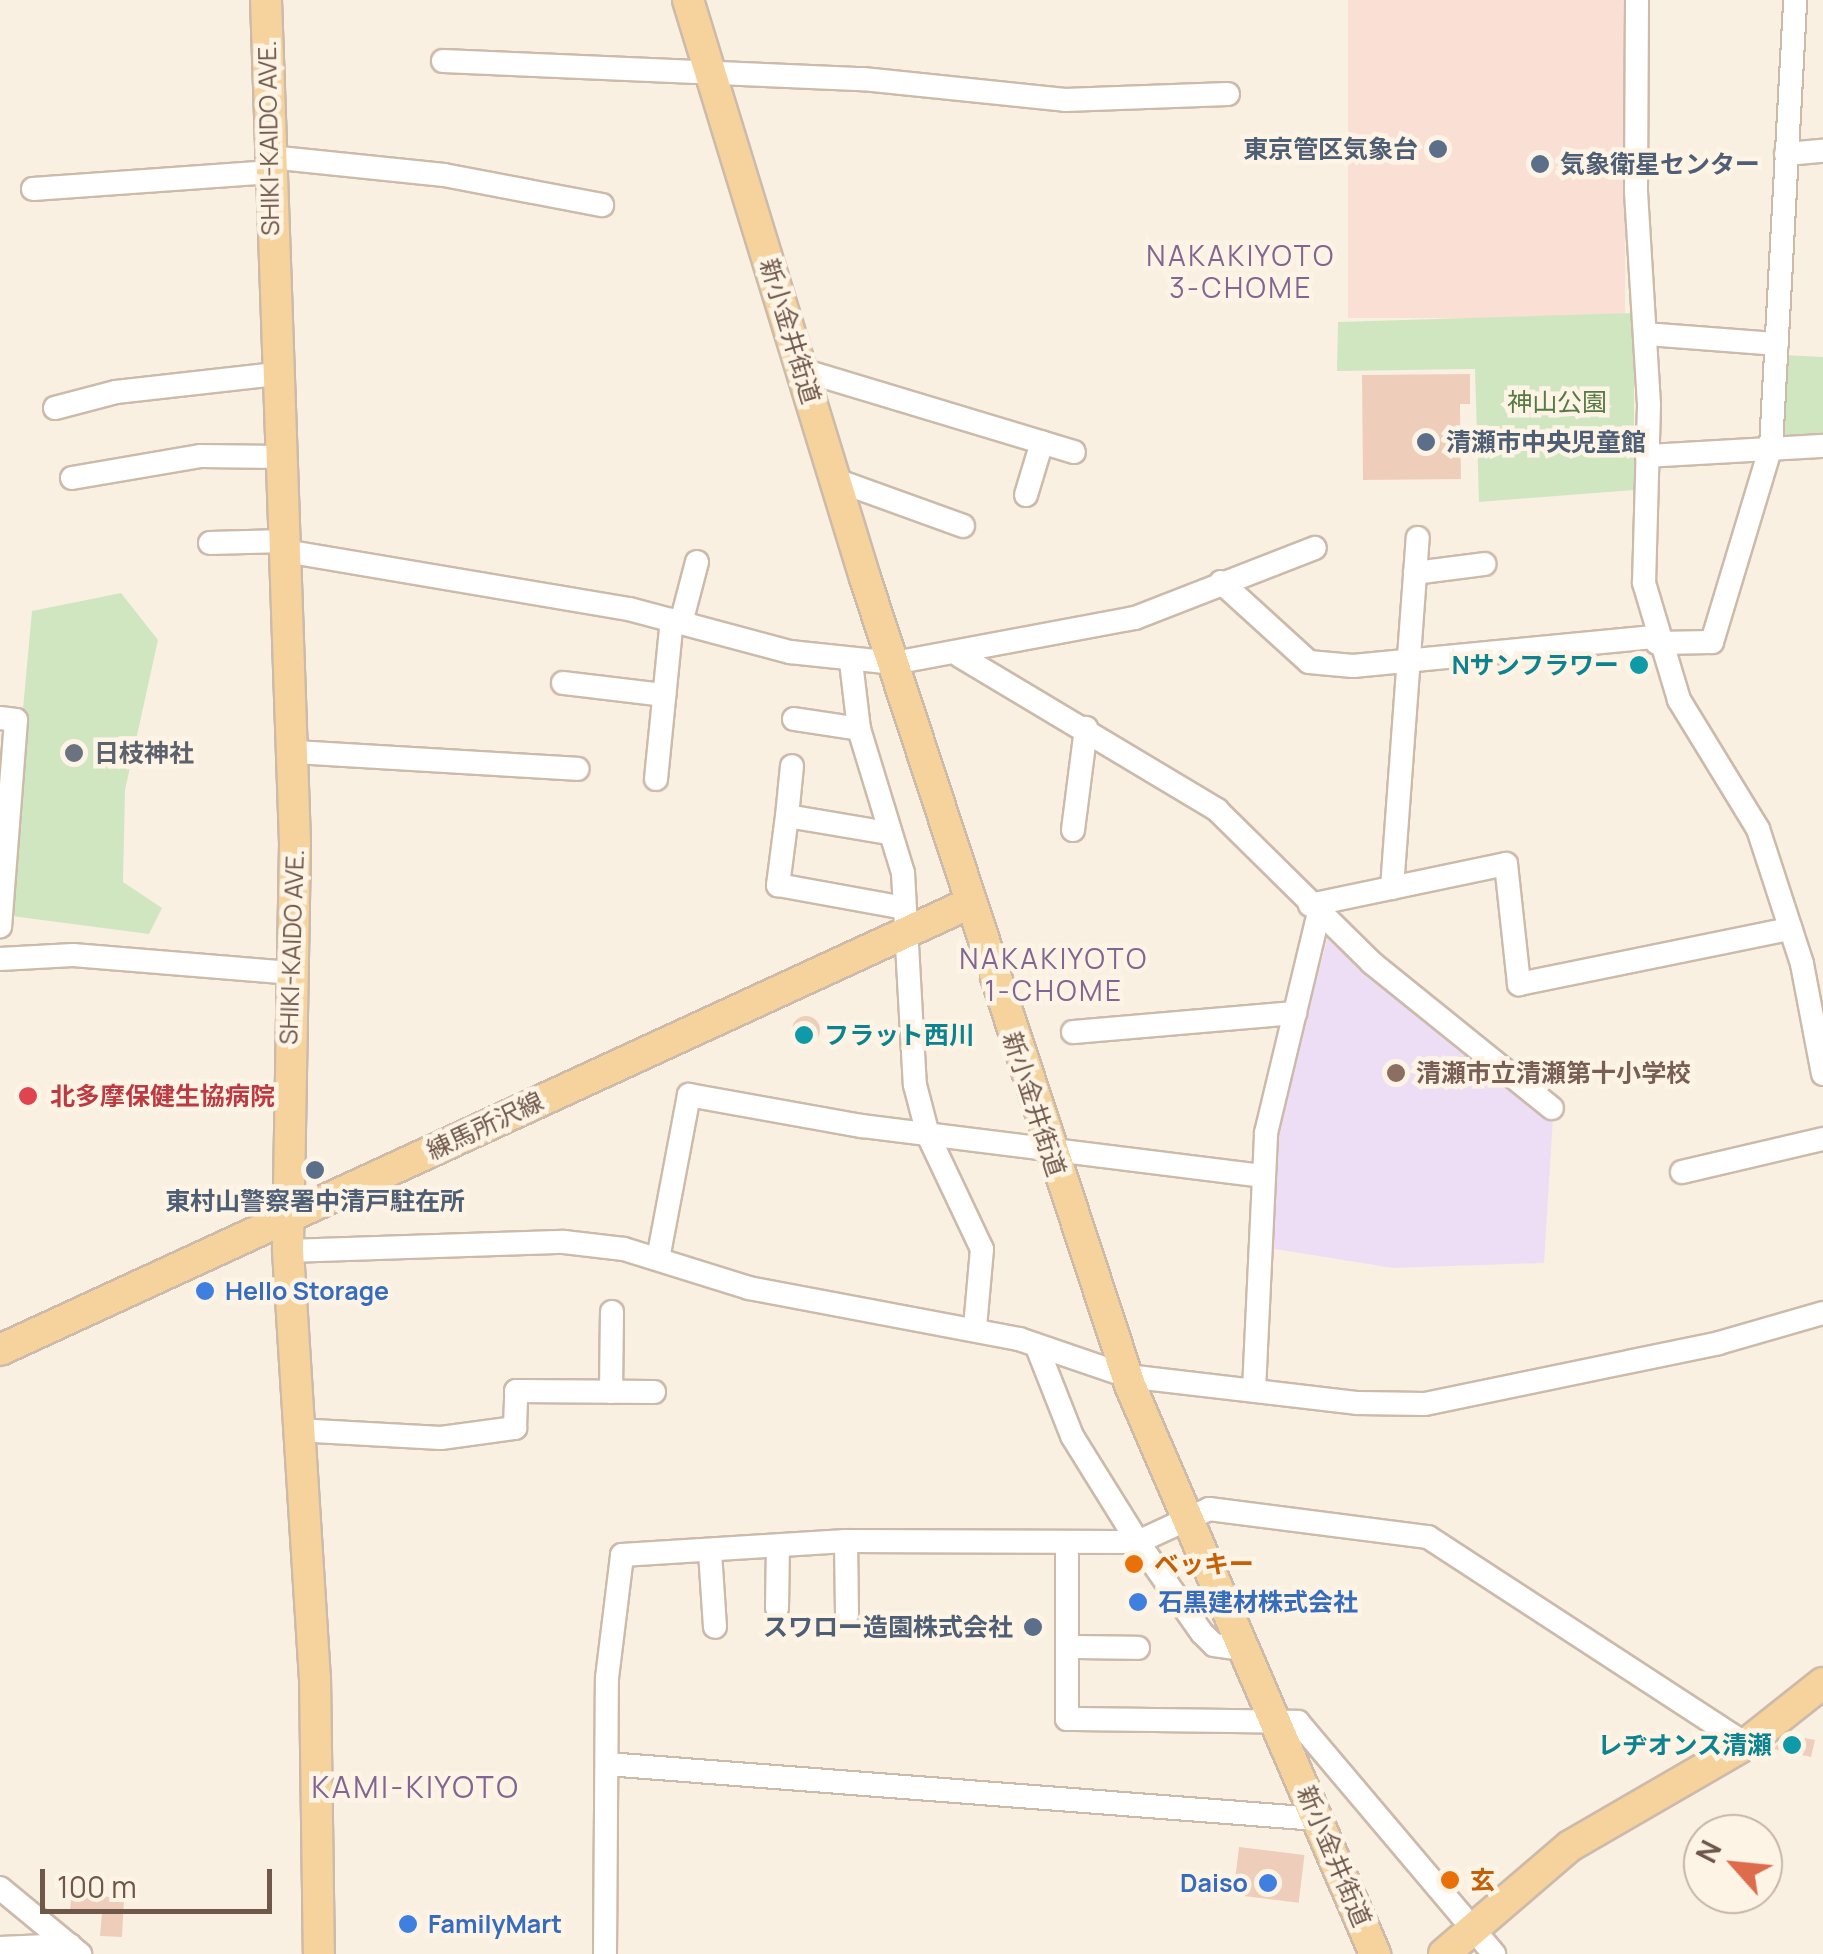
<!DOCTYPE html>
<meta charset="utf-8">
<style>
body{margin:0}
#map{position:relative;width:1823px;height:1954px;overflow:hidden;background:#faf0e1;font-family:Manrope,"Noto Sans JP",sans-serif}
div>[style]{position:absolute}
.commercial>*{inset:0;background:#fadfd5;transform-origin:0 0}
.education>*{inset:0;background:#eddef6}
.green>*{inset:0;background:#d0e6c1}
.building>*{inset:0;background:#eeceba;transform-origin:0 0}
.round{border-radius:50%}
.roads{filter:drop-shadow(2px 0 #ccbaab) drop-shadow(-2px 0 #ccbaab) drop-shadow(0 2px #ccbaab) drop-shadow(0 -2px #ccbaab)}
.minor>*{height:22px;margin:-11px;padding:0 11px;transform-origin:11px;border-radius:11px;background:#fff}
.major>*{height:30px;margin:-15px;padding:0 15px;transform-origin:15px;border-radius:15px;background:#f6d39c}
.dots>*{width:28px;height:28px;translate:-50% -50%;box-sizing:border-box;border:5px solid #fef4e6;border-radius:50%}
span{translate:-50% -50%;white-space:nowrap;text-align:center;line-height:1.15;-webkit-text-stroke:9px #fef4e6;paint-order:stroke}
.street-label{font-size:25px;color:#6f574a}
.service-label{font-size:25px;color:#4e5e75;font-weight:700}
.right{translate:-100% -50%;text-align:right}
.left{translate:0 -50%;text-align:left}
.park-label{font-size:25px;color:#557a45}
.culture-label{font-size:25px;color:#0d838f;font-weight:700}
.worship-label{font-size:25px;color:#5b616d;font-weight:700}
.education-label{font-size:25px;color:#785e54;font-weight:700}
.health-label{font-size:25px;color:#be3a42;font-weight:700}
.shop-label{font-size:25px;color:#366cbe;font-weight:700}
.food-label{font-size:25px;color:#c56008;font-weight:700}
.neighbourhood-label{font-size:28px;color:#836592;letter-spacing:2.5px}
.quarter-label{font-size:30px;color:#836592;letter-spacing:2.5px}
.north{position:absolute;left:1683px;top:1814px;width:100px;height:100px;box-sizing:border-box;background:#fef4e6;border:2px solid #c5b5a8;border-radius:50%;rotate:297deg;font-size:28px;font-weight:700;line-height:40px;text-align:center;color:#6f574a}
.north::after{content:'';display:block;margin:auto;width:35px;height:45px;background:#dd6b4c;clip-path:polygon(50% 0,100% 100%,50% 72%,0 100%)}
.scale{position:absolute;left:40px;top:1869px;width:232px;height:45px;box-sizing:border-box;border:5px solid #6f574a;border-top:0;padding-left:12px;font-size:30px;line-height:35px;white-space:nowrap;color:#6f574a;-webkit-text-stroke:8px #fef4e6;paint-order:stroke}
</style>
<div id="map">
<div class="commercial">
<i style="left:1348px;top:0;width:277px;height:318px"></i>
</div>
<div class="education">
<i style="clip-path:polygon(1336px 933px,1553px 1118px,1544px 1263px,1393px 1268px,1269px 1248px,1277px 1131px,1328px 936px)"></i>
</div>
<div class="green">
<i style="clip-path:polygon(1634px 313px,1634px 490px,1479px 502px,1475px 369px,1337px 371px,1338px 322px)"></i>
<i style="clip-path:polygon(1783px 355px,1823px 357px,1823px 441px,1777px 443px)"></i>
<i style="clip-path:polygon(121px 593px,158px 640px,125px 790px,123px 882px,162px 908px,149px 934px,4px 915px,32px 611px)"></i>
</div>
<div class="building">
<i style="clip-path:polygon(1470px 374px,1470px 404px,1460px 404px,1461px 479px,1363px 480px,1362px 375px)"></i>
<i class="round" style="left:792px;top:1016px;width:28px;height:28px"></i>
<i style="clip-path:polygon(1788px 1735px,1815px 1740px,1811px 1757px,1773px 1749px)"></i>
<i style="left:1239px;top:1847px;width:66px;height:48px;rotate:7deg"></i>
<i style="clip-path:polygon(72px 1892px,124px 1899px,122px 1937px,100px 1936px,102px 1913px,70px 1910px)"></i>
</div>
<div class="roads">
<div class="minor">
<i style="left:1637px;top:0;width:192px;rotate:90.3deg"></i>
<i style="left:1636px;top:192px;width:213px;rotate:86.5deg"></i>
<i style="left:1649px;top:405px;width:178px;rotate:91.6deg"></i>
<i style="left:1644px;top:583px;width:122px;rotate:73.3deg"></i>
<i style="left:1679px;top:700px;width:151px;rotate:58.5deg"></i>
<i style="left:1758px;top:829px;width:142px;rotate:71.9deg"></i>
<i style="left:1802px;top:964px;width:112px;rotate:79.2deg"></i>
<i style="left:443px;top:61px;width:420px;rotate:2.5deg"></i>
<i style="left:863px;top:79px;width:203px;rotate:5.9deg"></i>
<i style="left:1065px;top:100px;width:163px;rotate:-2.1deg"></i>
<i style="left:1786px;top:154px;width:37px;rotate:-5deg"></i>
<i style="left:270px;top:157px;width:175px;rotate:5.9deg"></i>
<i style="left:444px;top:175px;width:161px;rotate:10.8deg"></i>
<i style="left:33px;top:189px;width:239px;rotate:-4.1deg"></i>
<i style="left:1646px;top:334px;width:131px;rotate:4.4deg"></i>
<i style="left:802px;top:370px;width:284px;rotate:16.8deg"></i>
<i style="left:55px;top:408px;width:63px;rotate:-14.7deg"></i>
<i style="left:116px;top:392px;width:161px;rotate:-6.4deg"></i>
<i style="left:1647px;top:456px;width:176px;rotate:-3.3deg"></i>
<i style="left:72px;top:478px;width:131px;rotate:-9.7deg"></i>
<i style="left:201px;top:456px;width:79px;rotate:0.7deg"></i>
<i style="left:836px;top:480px;width:135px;rotate:19.9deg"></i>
<i style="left:1026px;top:495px;width:55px;rotate:-73.2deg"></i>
<i style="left:210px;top:543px;width:75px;rotate:-1.5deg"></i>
<i style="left:285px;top:551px;width:349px;rotate:9.6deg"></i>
<i style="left:629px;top:609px;width:167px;rotate:15deg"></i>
<i style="left:790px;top:652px;width:105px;rotate:6deg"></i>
<i style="left:894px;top:663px;width:245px;rotate:-10.6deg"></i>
<i style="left:1135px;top:618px;width:193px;rotate:-21.3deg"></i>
<i style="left:1415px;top:573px;width:70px;rotate:-7.4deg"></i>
<i style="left:1221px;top:582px;width:119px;rotate:42.3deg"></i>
<i style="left:1309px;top:662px;width:44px;rotate:5.2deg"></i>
<i style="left:1353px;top:666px;width:302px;rotate:-5.5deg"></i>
<i style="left:681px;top:623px;width:63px;rotate:-75.3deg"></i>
<i style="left:1657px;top:643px;width:55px;rotate:-1deg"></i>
<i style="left:1712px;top:642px;width:204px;rotate:-73.2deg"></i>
<i style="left:1771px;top:447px;width:448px;rotate:-86.9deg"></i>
<i style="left:960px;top:656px;width:300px;rotate:30.9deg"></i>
<i style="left:1217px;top:810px;width:218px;rotate:44.6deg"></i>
<i style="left:1372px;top:963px;width:231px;rotate:38.9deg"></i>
<i style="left:851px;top:662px;width:67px;rotate:83.2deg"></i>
<i style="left:859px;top:729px;width:151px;rotate:73deg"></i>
<i style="left:903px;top:873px;width:212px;rotate:86.8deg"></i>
<i style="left:915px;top:1085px;width:52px;rotate:75.4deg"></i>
<i style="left:928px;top:1135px;width:126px;rotate:64.7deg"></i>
<i style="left:982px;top:1249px;width:79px;rotate:95.1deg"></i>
<i style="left:563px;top:683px;width:102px;rotate:6.8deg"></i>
<i style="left:0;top:718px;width:16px;rotate:7deg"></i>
<i style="left:16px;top:720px;width:207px;rotate:94.4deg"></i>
<i style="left:794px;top:719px;width:66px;rotate:8.7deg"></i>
<i style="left:293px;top:752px;width:285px;rotate:3.4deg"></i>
<i style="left:656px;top:779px;width:160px;rotate:-84.3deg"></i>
<i style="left:787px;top:816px;width:50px;rotate:-84.3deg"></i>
<i style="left:1073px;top:830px;width:103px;rotate:-82.7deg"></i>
<i style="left:888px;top:833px;width:102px;rotate:-170.4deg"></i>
<i style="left:787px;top:816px;width:70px;rotate:97.4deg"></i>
<i style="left:778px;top:885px;width:123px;rotate:10.3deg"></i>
<i style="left:1392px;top:888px;width:351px;rotate:-85.8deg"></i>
<i style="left:1310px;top:905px;width:200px;rotate:-11.8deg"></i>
<i style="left:1506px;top:864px;width:121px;rotate:83.8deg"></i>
<i style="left:1519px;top:984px;width:277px;rotate:-11.5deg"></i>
<i style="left:0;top:959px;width:73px;rotate:-3.1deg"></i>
<i style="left:73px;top:955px;width:221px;rotate:4.7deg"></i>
<i style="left:1073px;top:1032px;width:223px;rotate:-4.9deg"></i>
<i style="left:1682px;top:1172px;width:145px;rotate:-13.2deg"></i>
<i style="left:288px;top:1251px;width:276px;rotate:-1.9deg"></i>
<i style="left:564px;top:1242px;width:60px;rotate:6.7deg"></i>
<i style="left:624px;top:1249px;width:131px;rotate:17.3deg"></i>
<i style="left:749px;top:1288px;width:275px;rotate:10.7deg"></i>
<i style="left:1019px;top:1339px;width:114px;rotate:18.9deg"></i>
<i style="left:1127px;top:1376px;width:233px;rotate:6.7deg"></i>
<i style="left:1358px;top:1403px;width:67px;rotate:0.9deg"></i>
<i style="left:1425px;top:1404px;width:300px;rotate:-11.7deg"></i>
<i style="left:1719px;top:1343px;width:108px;rotate:-16.1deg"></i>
<i style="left:658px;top:1259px;width:167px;rotate:-79.3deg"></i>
<i style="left:689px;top:1095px;width:176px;rotate:10.2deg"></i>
<i style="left:862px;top:1126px;width:404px;rotate:7.1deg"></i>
<i style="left:1037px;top:1347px;width:96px;rotate:68.5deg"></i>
<i style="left:1072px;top:1436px;width:125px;rotate:58.1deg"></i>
<i style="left:1138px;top:1542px;width:111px;rotate:54.9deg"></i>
<i style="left:1202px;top:1633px;width:17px;rotate:45deg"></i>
<i style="left:1214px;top:1645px;width:29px;rotate:8deg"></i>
<i style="left:1254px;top:1390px;width:257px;rotate:-87.3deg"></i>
<i style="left:1266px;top:1133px;width:226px;rotate:-76.5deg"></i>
<i style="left:611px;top:1392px;width:80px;rotate:-89.3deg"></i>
<i style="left:296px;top:1430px;width:145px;rotate:3.2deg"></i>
<i style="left:441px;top:1438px;width:75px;rotate:-7.7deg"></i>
<i style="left:515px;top:1428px;width:37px;rotate:-88deg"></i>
<i style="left:516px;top:1391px;width:138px;rotate:0.4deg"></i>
<i style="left:846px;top:1541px;width:73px;rotate:89.2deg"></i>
<i style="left:1067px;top:1544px;width:175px;rotate:90deg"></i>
<i style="left:1067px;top:1719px;width:231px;rotate:0.7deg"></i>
<i style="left:1298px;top:1722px;width:304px;rotate:49.8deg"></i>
<i style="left:710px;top:1552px;width:75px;rotate:86.2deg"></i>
<i style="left:777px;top:1608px;width:62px;rotate:-89.1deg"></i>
<i style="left:1070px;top:1647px;width:68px;rotate:0.8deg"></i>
<i style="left:607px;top:1764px;width:712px;rotate:4.43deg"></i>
<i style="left:0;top:1888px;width:104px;rotate:39.5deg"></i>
<i style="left:0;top:1948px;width:70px;rotate:-2.5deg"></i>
<i style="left:605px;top:1954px;width:276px;rotate:-89.6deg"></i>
<i style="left:607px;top:1678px;width:124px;rotate:-83deg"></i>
<i style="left:622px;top:1555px;width:224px;rotate:-3.6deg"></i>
<i style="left:846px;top:1541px;width:292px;rotate:0.2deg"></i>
<i style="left:1138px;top:1542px;width:78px;rotate:-24.9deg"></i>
<i style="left:1209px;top:1509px;width:221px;rotate:7.3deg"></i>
<i style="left:1428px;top:1537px;width:379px;rotate:33.1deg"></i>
</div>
<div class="major">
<i style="left:266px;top:0;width:844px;rotate:88.03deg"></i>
<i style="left:295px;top:844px;width:407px;rotate:91deg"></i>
<i style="left:288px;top:1251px;width:427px;rotate:86.4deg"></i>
<i style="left:315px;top:1677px;width:277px;rotate:89.2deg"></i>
<i style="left:688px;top:0;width:604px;rotate:72.97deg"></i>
<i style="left:865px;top:578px;width:849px;rotate:71.82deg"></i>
<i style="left:1130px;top:1385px;width:620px;rotate:66.7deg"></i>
<i style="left:0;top:1350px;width:1068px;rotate:-24.74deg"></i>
<i style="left:1444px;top:1954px;width:166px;rotate:-40.6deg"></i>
<i style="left:1570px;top:1846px;width:203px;rotate:-30.1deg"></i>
<i style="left:1746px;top:1744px;width:98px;rotate:-38.4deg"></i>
</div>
</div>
<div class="dots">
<i style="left:1438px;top:149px;background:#5c6f8a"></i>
<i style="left:1540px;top:164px;background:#5c6f8a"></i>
<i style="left:1426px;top:442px;background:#5c6f8a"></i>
<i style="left:1639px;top:665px;background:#0f9aa8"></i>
<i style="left:74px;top:753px;background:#6b7280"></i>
<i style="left:804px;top:1035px;background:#0f9aa8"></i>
<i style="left:1396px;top:1073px;background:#8d6e63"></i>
<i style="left:28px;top:1096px;background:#e0444e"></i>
<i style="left:315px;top:1170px;background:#5c6f8a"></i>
<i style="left:205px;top:1291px;background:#3f7fe0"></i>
<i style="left:1134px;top:1564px;background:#e8710a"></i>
<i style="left:1138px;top:1602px;background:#3f7fe0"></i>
<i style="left:1033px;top:1627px;background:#5c6f8a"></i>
<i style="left:1792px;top:1745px;background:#0f9aa8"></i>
<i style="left:1450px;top:1880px;background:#e8710a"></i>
<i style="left:1268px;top:1883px;background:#3f7fe0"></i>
<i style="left:408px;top:1924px;background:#3f7fe0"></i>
</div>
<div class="street-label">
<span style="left:269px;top:138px;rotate:-91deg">SHIKI-KAIDO AVE.</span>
<span style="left:790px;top:331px;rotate:73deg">新小金井街道</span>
<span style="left:292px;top:947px;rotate:-88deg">SHIKI-KAIDO AVE.</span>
<span style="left:1034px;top:1104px;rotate:72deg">新小金井街道</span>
<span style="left:485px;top:1126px;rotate:-25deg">練馬所沢線</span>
<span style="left:1334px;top:1856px;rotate:67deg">新小金井街道</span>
</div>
<div class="service-label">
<span class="right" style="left:1418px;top:149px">東京管区気象台</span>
<span class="left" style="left:1560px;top:164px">気象衛星センター</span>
<span class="left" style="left:1446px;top:442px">清瀬市中央児童館</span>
<span style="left:315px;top:1201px">東村山警察署中清戸駐在所</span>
<span class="right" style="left:1013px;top:1627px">スワロー造園株式会社</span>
</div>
<div class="park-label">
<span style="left:1557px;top:402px">神山公園</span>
</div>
<div class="culture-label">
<span class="right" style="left:1619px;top:665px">Nサンフラワー</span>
<span class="left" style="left:824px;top:1035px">フラット西川</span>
<span class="right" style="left:1772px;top:1745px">レヂオンス清瀬</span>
</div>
<div class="worship-label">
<span class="left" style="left:94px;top:753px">日枝神社</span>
</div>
<div class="education-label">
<span class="left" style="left:1416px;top:1073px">清瀬市立清瀬第十小学校</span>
</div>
<div class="health-label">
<span class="left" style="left:50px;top:1096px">北多摩保健生協病院</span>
</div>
<div class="shop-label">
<span class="left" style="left:225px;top:1291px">Hello Storage</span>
<span class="left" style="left:1158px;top:1602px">石黒建材株式会社</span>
<span class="right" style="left:1248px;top:1883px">Daiso</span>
<span class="left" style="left:428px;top:1924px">FamilyMart</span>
</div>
<div class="food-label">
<span class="left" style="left:1154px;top:1564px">ベッキー</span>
<span class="left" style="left:1470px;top:1880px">玄</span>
</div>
<div class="neighbourhood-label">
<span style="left:1241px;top:271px">NAKAKIYOTO<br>3-CHOME</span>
<span style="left:1054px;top:974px">NAKAKIYOTO<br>1-CHOME</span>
</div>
<div class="quarter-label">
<span style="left:416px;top:1787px">KAMI-KIYOTO</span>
</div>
<div class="north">N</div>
<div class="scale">100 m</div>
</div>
